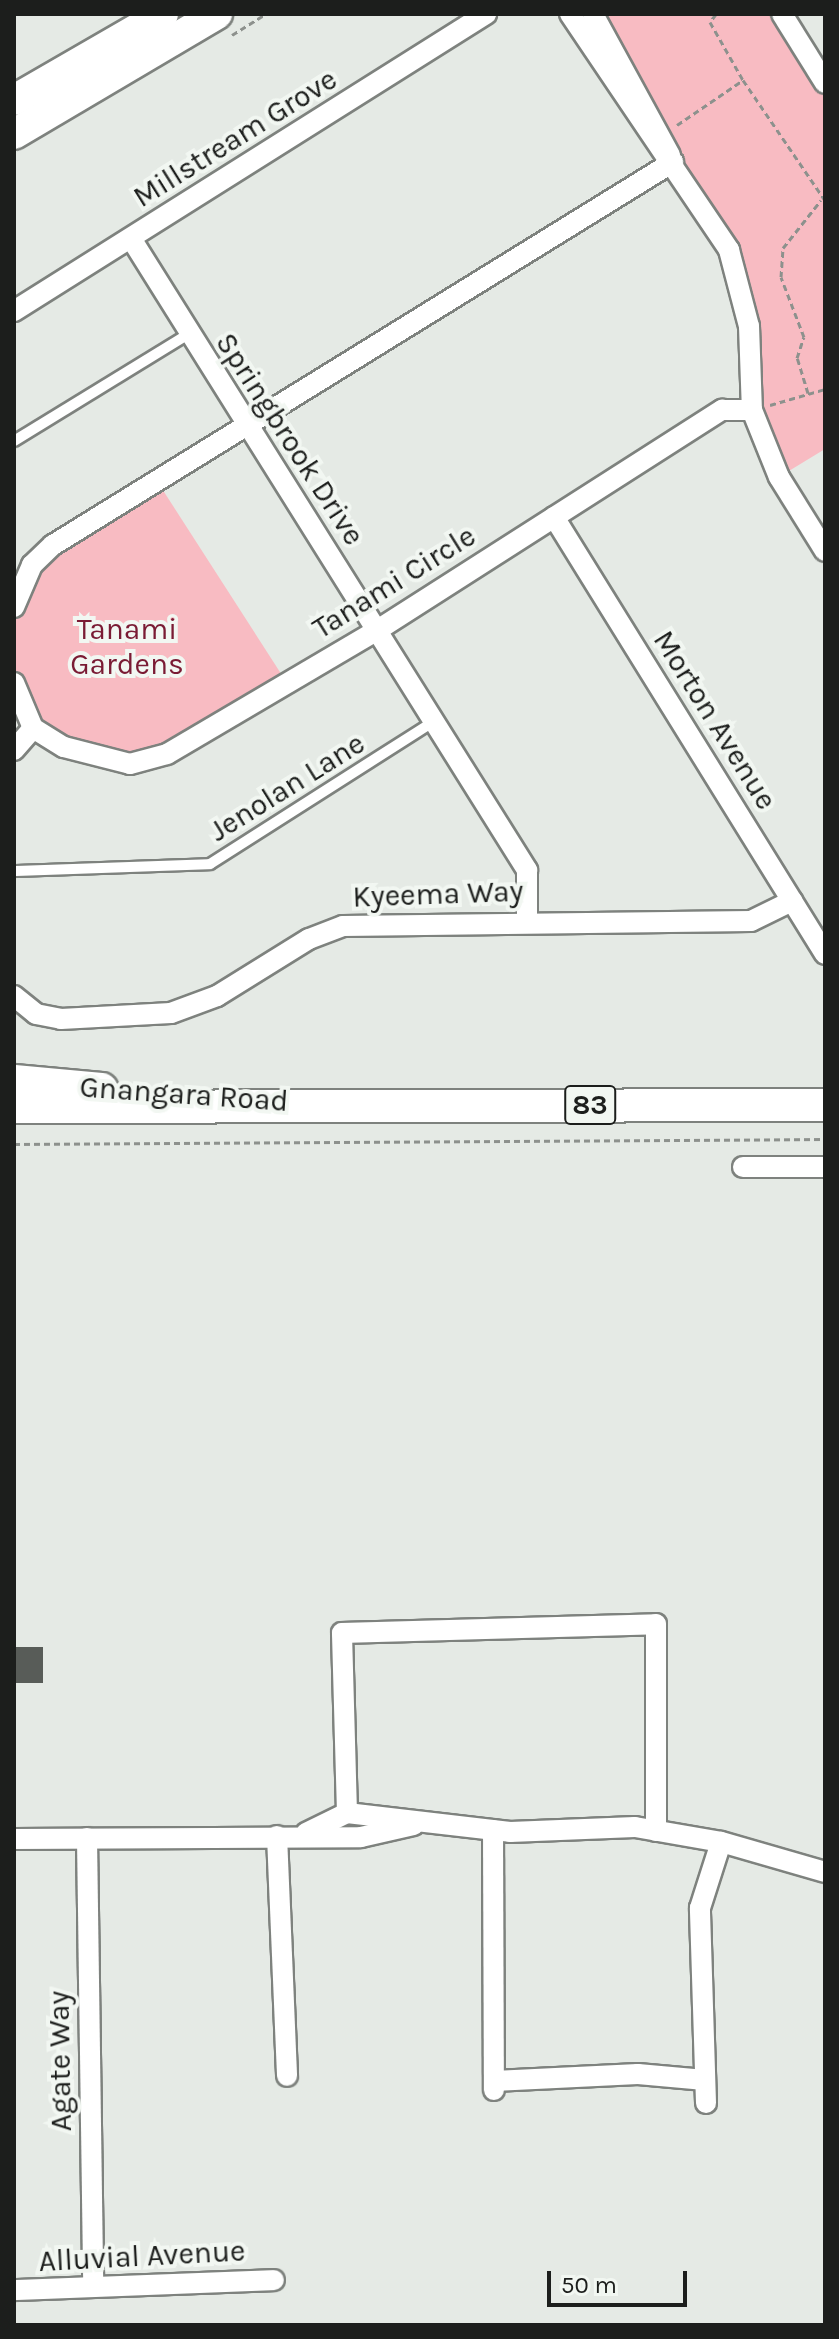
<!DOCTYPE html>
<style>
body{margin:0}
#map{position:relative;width:839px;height:2339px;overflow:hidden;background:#e5eae5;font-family:Karla,sans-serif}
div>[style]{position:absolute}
.green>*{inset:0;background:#f8bbc2}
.building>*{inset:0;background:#585c58;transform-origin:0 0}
.path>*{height:3px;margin-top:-1.5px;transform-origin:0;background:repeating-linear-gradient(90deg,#8d918d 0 6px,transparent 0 10px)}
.roads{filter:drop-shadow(2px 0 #7e827e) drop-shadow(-2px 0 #7e827e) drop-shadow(0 2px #7e827e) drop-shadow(0 -2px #7e827e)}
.service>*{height:10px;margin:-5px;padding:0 5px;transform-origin:5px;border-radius:5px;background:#fff}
.minor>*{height:20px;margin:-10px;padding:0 10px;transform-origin:10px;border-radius:10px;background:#fff}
.secondary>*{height:30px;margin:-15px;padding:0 15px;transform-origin:15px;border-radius:15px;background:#fff}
.primary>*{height:32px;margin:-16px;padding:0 16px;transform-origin:16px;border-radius:16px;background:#fff}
span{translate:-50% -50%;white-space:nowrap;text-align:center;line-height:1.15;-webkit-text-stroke:8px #f2f7f2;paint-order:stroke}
.shield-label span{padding:2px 6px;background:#f2f7f2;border:2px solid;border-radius:6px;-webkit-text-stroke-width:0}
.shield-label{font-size:28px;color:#1c1e1c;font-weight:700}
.street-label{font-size:30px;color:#1c1e1c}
.park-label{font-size:30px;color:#7a1b34}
.frame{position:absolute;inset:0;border:16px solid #1c1e1c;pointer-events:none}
.scale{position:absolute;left:547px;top:2271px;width:140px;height:36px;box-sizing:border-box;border:4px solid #1c1e1c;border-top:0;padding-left:10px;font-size:24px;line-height:28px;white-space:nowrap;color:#1c1e1c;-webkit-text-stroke:6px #f2f7f2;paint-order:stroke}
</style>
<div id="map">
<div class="green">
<i style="clip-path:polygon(592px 14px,782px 14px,825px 83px,825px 449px,779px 477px,752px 410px,743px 291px)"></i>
<i style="clip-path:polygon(157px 481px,287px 683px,130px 764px,33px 728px,14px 683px,14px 607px,32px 565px)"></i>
</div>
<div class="building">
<i style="left:14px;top:1647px;width:29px;height:36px"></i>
</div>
<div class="path">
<i style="left:716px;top:14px;width:10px;rotate:127deg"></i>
<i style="left:710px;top:22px;width:67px;rotate:60.4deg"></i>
<i style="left:743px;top:80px;width:145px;rotate:55.7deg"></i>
<i style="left:232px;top:35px;width:40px;rotate:-32deg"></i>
<i style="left:677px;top:125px;width:80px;rotate:-34.3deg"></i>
<i style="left:808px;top:393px;width:37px;rotate:-107deg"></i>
<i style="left:797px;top:358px;width:22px;rotate:-72deg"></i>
<i style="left:804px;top:337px;width:64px;rotate:-111deg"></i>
<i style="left:781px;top:277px;width:29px;rotate:-86deg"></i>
<i style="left:783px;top:248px;width:61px;rotate:-51.6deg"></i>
<i style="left:770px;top:405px;width:57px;rotate:-16.2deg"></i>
<i style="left:14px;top:1144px;width:811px;rotate:-0.35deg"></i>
</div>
<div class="roads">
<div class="service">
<i style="left:14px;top:441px;width:203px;rotate:-31.5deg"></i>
<i style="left:14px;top:871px;width:196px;rotate:-2deg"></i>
<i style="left:210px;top:864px;width:264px;rotate:-32.5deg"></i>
</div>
<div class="minor">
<i style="left:570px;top:14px;width:285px;rotate:56deg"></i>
<i style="left:729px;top:250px;width:79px;rotate:75.3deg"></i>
<i style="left:749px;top:326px;width:84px;rotate:88deg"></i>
<i style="left:752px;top:410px;width:72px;rotate:68.1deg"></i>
<i style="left:779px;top:477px;width:87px;rotate:58.1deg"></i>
<i style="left:593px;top:14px;width:161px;rotate:61.4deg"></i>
<i style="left:782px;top:14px;width:81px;rotate:58.1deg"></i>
<i style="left:132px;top:240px;width:744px;rotate:57.91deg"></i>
<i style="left:527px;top:870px;width:51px;rotate:90deg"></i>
<i style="left:14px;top:311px;width:558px;rotate:-32.18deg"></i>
<i style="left:554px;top:517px;width:514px;rotate:58.2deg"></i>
<i style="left:14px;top:607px;width:46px;rotate:-66.8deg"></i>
<i style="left:32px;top:565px;width:29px;rotate:-44deg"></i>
<i style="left:53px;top:545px;width:729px;rotate:-31.71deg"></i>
<i style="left:14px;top:683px;width:49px;rotate:67.1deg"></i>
<i style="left:33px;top:728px;width:36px;rotate:32deg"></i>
<i style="left:64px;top:747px;width:68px;rotate:14.4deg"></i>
<i style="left:130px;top:764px;width:38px;rotate:-15deg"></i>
<i style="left:167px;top:754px;width:243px;rotate:-30.5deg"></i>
<i style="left:376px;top:631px;width:411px;rotate:-32.6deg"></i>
<i style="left:722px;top:410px;width:30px"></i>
<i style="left:14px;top:750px;width:29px;rotate:-49deg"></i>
<i style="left:14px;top:996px;width:28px;rotate:39deg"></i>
<i style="left:36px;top:1014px;width:25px;rotate:11deg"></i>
<i style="left:61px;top:1019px;width:110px;rotate:-3.1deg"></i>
<i style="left:171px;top:1013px;width:49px;rotate:-20.3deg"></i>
<i style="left:217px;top:996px;width:108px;rotate:-31.8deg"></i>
<i style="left:309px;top:939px;width:36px;rotate:-21deg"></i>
<i style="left:343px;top:926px;width:408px;rotate:-0.7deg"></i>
<i style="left:751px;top:921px;width:46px;rotate:-26deg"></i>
<i style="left:743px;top:1167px;width:82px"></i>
<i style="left:347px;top:1813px;width:180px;rotate:-91.6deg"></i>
<i style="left:342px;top:1633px;width:314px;rotate:-1.6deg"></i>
<i style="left:656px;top:1624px;width:207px;rotate:90deg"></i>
<i style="left:493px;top:1830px;width:260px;rotate:89.8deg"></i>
<i style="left:306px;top:1833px;width:46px;rotate:-26deg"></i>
<i style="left:347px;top:1813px;width:164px;rotate:6.6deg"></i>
<i style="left:510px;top:1832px;width:125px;rotate:-2.3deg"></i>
<i style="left:635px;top:1827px;width:87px;rotate:9.9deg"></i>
<i style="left:721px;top:1842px;width:108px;rotate:16.1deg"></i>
<i style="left:277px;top:1836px;width:240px;rotate:87.6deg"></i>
<i style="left:87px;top:1838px;width:446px;rotate:89.2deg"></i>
<i style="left:14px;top:1839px;width:347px;rotate:-0.3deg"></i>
<i style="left:361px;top:1837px;width:54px;rotate:-12.8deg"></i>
<i style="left:494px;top:2081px;width:144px;rotate:-2.8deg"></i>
<i style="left:638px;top:2074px;width:67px;rotate:5.1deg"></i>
<i style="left:706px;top:2103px;width:195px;rotate:-91.8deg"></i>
<i style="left:700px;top:1908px;width:69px;rotate:-72.3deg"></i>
<i style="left:14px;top:2290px;width:260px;rotate:-2.2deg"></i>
</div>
<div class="secondary">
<i style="left:14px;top:100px;width:172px;rotate:-30deg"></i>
<i style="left:14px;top:134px;width:236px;rotate:-30.6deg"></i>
</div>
<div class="primary">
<i style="left:14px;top:1081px;width:88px;rotate:5.2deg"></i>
<i style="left:14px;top:1107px;width:811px;rotate:-0.14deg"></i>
</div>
</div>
<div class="shield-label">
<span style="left:590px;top:1105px">83</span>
</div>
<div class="street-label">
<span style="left:235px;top:138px;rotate:-32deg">Millstream Grove</span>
<span style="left:290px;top:439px;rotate:57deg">Springbrook Drive</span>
<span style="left:394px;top:582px;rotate:-32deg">Tanami Circle</span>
<span style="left:715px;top:720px;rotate:58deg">Morton Avenue</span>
<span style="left:287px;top:787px;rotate:-32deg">Jenolan Lane</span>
<span style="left:438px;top:894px;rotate:-2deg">Kyeema Way</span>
<span style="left:184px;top:1094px;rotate:4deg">Gnangara Road</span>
<span style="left:60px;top:2061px;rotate:-91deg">Agate Way</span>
<span style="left:142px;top:2256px;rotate:-3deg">Alluvial Avenue</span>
</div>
<div class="park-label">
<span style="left:127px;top:646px">Tanami<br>Gardens</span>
</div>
<div class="frame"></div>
<div class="scale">50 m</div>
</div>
